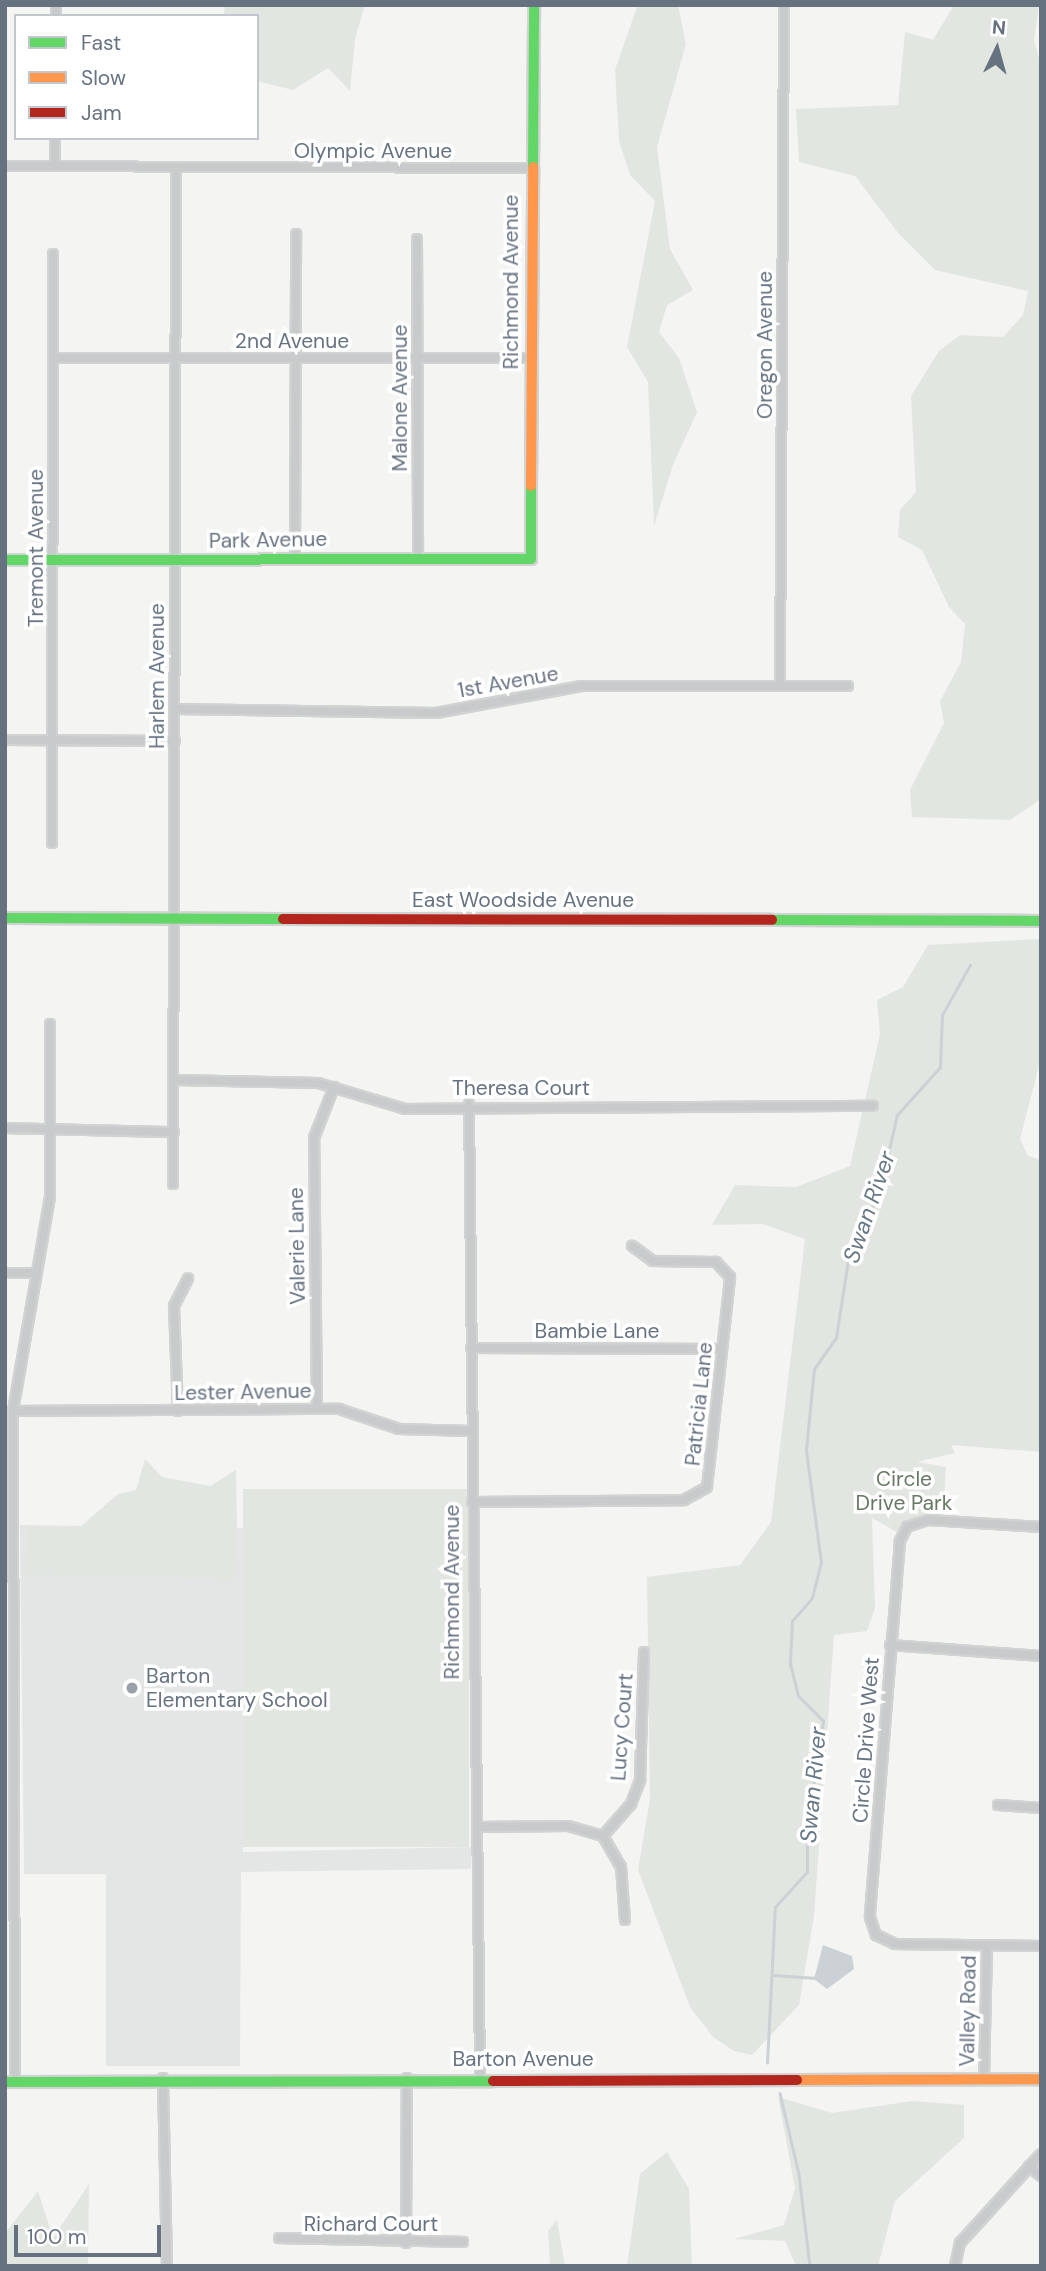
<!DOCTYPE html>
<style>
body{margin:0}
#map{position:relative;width:1046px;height:2271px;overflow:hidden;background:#f4f4f3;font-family:"DM Sans",sans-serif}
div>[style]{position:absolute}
.built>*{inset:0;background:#e4e6e6}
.green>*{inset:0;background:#e2e6e1;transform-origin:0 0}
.water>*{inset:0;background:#cbd1d5}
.stream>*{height:2.5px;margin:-1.25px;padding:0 1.25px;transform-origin:1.25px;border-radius:1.25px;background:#cbd1d5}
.roads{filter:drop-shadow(2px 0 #d1d2d2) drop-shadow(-2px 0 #d1d2d2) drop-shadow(0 2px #d1d2d2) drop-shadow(0 -2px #d1d2d2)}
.street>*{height:8px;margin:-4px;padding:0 4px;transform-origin:4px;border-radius:4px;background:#c9cacb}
.fast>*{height:10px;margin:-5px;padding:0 5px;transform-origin:5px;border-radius:5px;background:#63d668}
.slow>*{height:10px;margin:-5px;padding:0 5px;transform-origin:5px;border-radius:5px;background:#ff974d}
.jam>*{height:10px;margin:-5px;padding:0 5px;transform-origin:5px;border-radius:5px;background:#b3261e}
.dots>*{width:19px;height:19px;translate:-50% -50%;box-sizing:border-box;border:4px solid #fff;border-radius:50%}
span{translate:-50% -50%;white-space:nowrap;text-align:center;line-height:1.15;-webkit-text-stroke:7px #fff;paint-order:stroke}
.street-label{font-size:21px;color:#677281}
.park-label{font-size:21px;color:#677865}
.poi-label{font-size:21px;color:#677281}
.left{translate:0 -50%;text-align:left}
.water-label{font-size:23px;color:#687985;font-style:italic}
.frame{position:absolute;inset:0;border:7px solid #677281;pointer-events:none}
.legend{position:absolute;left:14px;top:14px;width:245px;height:126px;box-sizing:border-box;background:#fff;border:2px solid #c2c7cd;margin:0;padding:9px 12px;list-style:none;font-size:21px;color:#677281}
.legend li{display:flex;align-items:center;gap:14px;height:35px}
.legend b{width:35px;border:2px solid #c2c7cd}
.north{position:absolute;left:962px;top:14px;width:70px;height:70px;-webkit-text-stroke:5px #fff;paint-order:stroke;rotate:5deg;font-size:19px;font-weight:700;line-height:28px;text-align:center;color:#677281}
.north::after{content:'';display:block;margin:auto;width:24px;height:32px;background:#677281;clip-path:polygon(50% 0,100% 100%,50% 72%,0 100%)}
.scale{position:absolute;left:14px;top:2225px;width:147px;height:32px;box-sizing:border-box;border:4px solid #677281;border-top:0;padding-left:9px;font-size:21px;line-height:24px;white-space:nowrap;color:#677281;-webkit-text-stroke:5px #fff;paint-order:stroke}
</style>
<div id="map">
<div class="built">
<i style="clip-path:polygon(20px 1525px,243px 1528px,243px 1852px,472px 1847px,471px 1869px,241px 1872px,240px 2066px,106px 2066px,106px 1874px,24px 1874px)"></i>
</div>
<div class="green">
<i style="clip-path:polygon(225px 5px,365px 5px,355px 39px,350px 91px,328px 68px,293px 90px,257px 81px,257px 16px,216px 16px,224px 14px)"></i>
<i style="clip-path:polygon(678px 5px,686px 44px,657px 147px,670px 249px,693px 290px,667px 305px,659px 332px,679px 358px,697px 412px,673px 465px,654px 526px,648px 382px,627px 347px,655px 201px,630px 175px,619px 141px,615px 70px,637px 7px)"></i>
<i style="clip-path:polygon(954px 5px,1039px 5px,1034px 40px,1041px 66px,1041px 799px,1010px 820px,912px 817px,910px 790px,944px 723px,940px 701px,961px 662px,965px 624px,949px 607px,922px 550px,898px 537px,900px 510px,916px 492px,911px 396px,939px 351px,960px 335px,1003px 337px,1023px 315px,1028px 291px,935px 270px,899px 234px,855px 176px,799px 162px,796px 109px,898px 105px,905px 32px,933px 40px)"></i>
<i style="clip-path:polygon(1041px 939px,1041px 1058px,1020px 1139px,1028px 1156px,1041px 1160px,1041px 1452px,951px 1445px,955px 1453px,917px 1462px,946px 1467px,943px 1515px,907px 1522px,899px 1533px,872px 1518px,875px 1608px,867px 1631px,834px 1635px,814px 1916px,799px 2005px,752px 2055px,734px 2051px,713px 2037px,690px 2007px,638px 1870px,650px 1799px,647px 1577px,740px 1565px,771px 1522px,805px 1239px,763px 1224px,712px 1225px,735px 1185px,796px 1187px,850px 1166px,880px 1034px,877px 1000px,903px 987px,928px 945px)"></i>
<i style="clip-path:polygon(145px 1459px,162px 1477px,210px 1486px,236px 1470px,238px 1579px,25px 1575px,28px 1527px,80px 1527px,118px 1494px,136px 1490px)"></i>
<i style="left:469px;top:1489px;width:358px;height:226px;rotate:90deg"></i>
<i style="clip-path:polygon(778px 2097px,832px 2113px,912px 2101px,964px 2105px,964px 2138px,895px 2201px,878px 2266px,796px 2266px,785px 2241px,734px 2239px,784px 2225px,795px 2188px)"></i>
<i style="clip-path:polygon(667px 2152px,689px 2189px,692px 2266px,627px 2266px,640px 2174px)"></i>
<i style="clip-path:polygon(89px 2184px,88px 2266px,5px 2266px,5px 2233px,38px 2191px,53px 2238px)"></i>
<i style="clip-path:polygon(557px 2220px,565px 2266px,550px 2266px,548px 2231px)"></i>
</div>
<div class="water">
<i style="clip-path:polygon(823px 1945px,852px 1956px,854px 1969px,827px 1989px,814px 1979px)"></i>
</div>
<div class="stream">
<i style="left:1040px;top:756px;width:3px;rotate:-72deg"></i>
<i style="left:774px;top:1975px;width:42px;rotate:4.1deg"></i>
<i style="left:767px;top:2063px;width:156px;rotate:-87.1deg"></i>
<i style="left:775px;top:1907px;width:47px;rotate:-47.6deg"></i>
<i style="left:807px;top:1872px;width:45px;rotate:-90deg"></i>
<i style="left:807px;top:1827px;width:107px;rotate:-81.4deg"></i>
<i style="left:823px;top:1721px;width:35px;rotate:-135deg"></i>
<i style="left:798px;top:1696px;width:34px;rotate:-104deg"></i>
<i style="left:790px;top:1663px;width:42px;rotate:-87.3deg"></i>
<i style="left:792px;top:1621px;width:30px;rotate:-49deg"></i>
<i style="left:812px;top:1598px;width:36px;rotate:-76deg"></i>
<i style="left:821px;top:1563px;width:114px;rotate:-97.6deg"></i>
<i style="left:806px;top:1450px;width:81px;rotate:-84.4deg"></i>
<i style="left:814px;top:1369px;width:39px;rotate:-55deg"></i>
<i style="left:836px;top:1337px;width:78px;rotate:-81.1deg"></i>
<i style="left:848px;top:1260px;width:78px;rotate:-65.7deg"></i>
<i style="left:880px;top:1189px;width:76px;rotate:-77.1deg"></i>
<i style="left:897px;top:1115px;width:64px;rotate:-48.1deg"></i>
<i style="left:940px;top:1067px;width:52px;rotate:-87.8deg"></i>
<i style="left:942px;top:1015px;width:57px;rotate:-60.8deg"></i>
<i style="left:780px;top:2093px;width:83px;rotate:76.8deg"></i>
<i style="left:799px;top:2174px;width:93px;rotate:83.2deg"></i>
</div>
<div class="roads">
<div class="street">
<i style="left:56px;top:16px;width:11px;rotate:-90deg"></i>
<i style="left:5px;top:166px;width:526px;rotate:0.22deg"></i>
<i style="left:55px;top:166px;width:28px;rotate:-90deg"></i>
<i style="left:417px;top:239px;width:319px;rotate:89.8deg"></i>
<i style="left:55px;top:358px;width:475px"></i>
<i style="left:295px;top:559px;width:325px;rotate:-89.8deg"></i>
<i style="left:780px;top:685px;width:680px;rotate:-89.66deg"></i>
<i style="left:175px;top:709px;width:261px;rotate:0.9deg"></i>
<i style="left:436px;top:713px;width:148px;rotate:-10.5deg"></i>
<i style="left:582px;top:686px;width:266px"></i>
<i style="left:5px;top:740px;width:170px;rotate:0.3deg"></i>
<i style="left:52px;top:843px;width:589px;rotate:-89.9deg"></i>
<i style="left:174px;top:1080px;width:144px;rotate:1.2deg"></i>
<i style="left:318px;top:1083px;width:91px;rotate:16.6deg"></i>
<i style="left:405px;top:1109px;width:468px;rotate:-0.4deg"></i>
<i style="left:469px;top:1104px;width:975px;rotate:89.35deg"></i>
<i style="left:5px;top:1128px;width:169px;rotate:1.4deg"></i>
<i style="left:173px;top:1184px;width:1016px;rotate:-89.83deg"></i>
<i style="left:5px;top:1273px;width:30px"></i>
<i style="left:471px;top:1348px;width:251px;rotate:0.2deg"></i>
<i style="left:317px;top:1408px;width:270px;rotate:-90.6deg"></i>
<i style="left:314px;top:1138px;width:55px;rotate:-68.6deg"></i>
<i style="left:13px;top:1411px;width:326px;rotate:-0.4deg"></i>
<i style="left:339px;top:1409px;width:63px;rotate:18.4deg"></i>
<i style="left:399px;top:1429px;width:71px;rotate:1.6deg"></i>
<i style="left:178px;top:1411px;width:105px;rotate:-92.2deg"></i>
<i style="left:174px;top:1306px;width:31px;rotate:-63deg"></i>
<i style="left:472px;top:1502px;width:212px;rotate:-0.5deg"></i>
<i style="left:684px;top:1500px;width:26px;rotate:-29deg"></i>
<i style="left:707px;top:1487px;width:211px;rotate:-83.7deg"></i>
<i style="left:730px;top:1277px;width:21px;rotate:-133deg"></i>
<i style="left:716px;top:1262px;width:63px;rotate:-179.1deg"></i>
<i style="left:653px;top:1261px;width:26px;rotate:-144deg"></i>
<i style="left:1041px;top:1527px;width:113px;rotate:-176.5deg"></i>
<i style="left:928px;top:1520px;width:22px;rotate:162deg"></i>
<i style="left:907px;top:1527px;width:16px;rotate:117deg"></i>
<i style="left:900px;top:1541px;width:377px;rotate:94.6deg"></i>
<i style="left:870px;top:1917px;width:19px;rotate:72deg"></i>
<i style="left:876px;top:1935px;width:21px;rotate:25deg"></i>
<i style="left:895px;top:1944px;width:146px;rotate:0.8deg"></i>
<i style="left:890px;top:1645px;width:151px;rotate:4.2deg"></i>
<i style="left:998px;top:1805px;width:43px;rotate:4deg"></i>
<i style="left:477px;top:1827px;width:91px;rotate:-0.6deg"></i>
<i style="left:568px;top:1826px;width:36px;rotate:16deg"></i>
<i style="left:603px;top:1836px;width:36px;rotate:60deg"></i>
<i style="left:621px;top:1867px;width:53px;rotate:85.7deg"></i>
<i style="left:603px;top:1836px;width:43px;rotate:-48.8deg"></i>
<i style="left:631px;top:1804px;width:26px;rotate:-69deg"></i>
<i style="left:640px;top:1780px;width:128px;rotate:-88.2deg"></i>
<i style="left:163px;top:2078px;width:188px;rotate:88.8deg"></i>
<i style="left:984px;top:2078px;width:132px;rotate:-88.7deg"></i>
<i style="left:15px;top:2082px;width:671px;rotate:-90.17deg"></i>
<i style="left:13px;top:1411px;width:217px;rotate:-80.2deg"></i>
<i style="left:50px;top:1197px;width:173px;rotate:-90deg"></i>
<i style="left:1029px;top:2166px;width:16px;rotate:40deg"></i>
<i style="left:279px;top:2238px;width:184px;rotate:1.2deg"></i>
<i style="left:406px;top:2243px;width:165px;rotate:-89.7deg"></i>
<i style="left:955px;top:2266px;width:24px;rotate:-78deg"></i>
<i style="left:960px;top:2243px;width:120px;rotate:-47.7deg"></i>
</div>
<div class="fast">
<i style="left:533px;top:167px;width:162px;rotate:-89.6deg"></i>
<i style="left:5px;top:560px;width:526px;rotate:-0.11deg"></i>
<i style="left:531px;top:559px;width:73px;rotate:-90deg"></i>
<i style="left:5px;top:918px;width:278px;rotate:0.2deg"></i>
<i style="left:772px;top:920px;width:269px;rotate:0.2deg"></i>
<i style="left:5px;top:2082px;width:488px;rotate:-0.1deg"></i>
</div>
<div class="slow">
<i style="left:531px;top:486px;width:319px;rotate:-89.6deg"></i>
<i style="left:797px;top:2080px;width:244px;rotate:-0.2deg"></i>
</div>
<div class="jam">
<i style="left:283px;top:919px;width:489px;rotate:0.1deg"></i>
<i style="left:493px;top:2081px;width:304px;rotate:-0.2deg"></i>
</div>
</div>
<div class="dots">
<i style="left:132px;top:1688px;background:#98a0a9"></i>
</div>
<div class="street-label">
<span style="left:373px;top:151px">Olympic Avenue</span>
<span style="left:511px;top:282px;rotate:-90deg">Richmond Avenue</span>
<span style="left:292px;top:341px">2nd Avenue</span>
<span style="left:765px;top:345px;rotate:-90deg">Oregon Avenue</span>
<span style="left:400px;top:398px;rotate:-90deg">Malone Avenue</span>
<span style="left:268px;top:540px;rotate:-1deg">Park Avenue</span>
<span style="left:36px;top:548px;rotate:-90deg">Tremont Avenue</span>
<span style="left:157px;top:676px;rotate:-90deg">Harlem Avenue</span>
<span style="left:508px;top:682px;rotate:-10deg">1st Avenue</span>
<span style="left:523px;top:900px">East Woodside Avenue</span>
<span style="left:521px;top:1088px">Theresa Court</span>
<span style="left:297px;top:1246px;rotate:-91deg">Valerie Lane</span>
<span style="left:597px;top:1331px">Bambie Lane</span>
<span style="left:243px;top:1392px;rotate:-1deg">Lester Avenue</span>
<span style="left:699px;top:1404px;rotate:-84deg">Patricia Lane</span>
<span style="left:452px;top:1592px;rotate:-90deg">Richmond Avenue</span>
<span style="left:622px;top:1727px;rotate:-86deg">Lucy Court</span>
<span style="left:866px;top:1740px;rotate:-86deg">Circle Drive West</span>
<span style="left:968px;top:2011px;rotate:-89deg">Valley Road</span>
<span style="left:523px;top:2059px">Barton Avenue</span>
<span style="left:371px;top:2224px">Richard Court</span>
</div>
<div class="park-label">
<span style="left:904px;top:1491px">Circle<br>Drive Park</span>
</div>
<div class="poi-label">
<span class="left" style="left:146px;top:1688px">Barton<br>Elementary School</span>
</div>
<div class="water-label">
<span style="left:869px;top:1207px;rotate:-71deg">Swan River</span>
<span style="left:813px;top:1785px;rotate:-85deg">Swan River</span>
</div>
<div class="frame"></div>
<ul class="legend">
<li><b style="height:9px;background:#63d668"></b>Fast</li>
<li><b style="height:9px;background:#ff974d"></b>Slow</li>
<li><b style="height:9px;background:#b3261e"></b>Jam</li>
</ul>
<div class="north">N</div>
<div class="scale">100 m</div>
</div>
